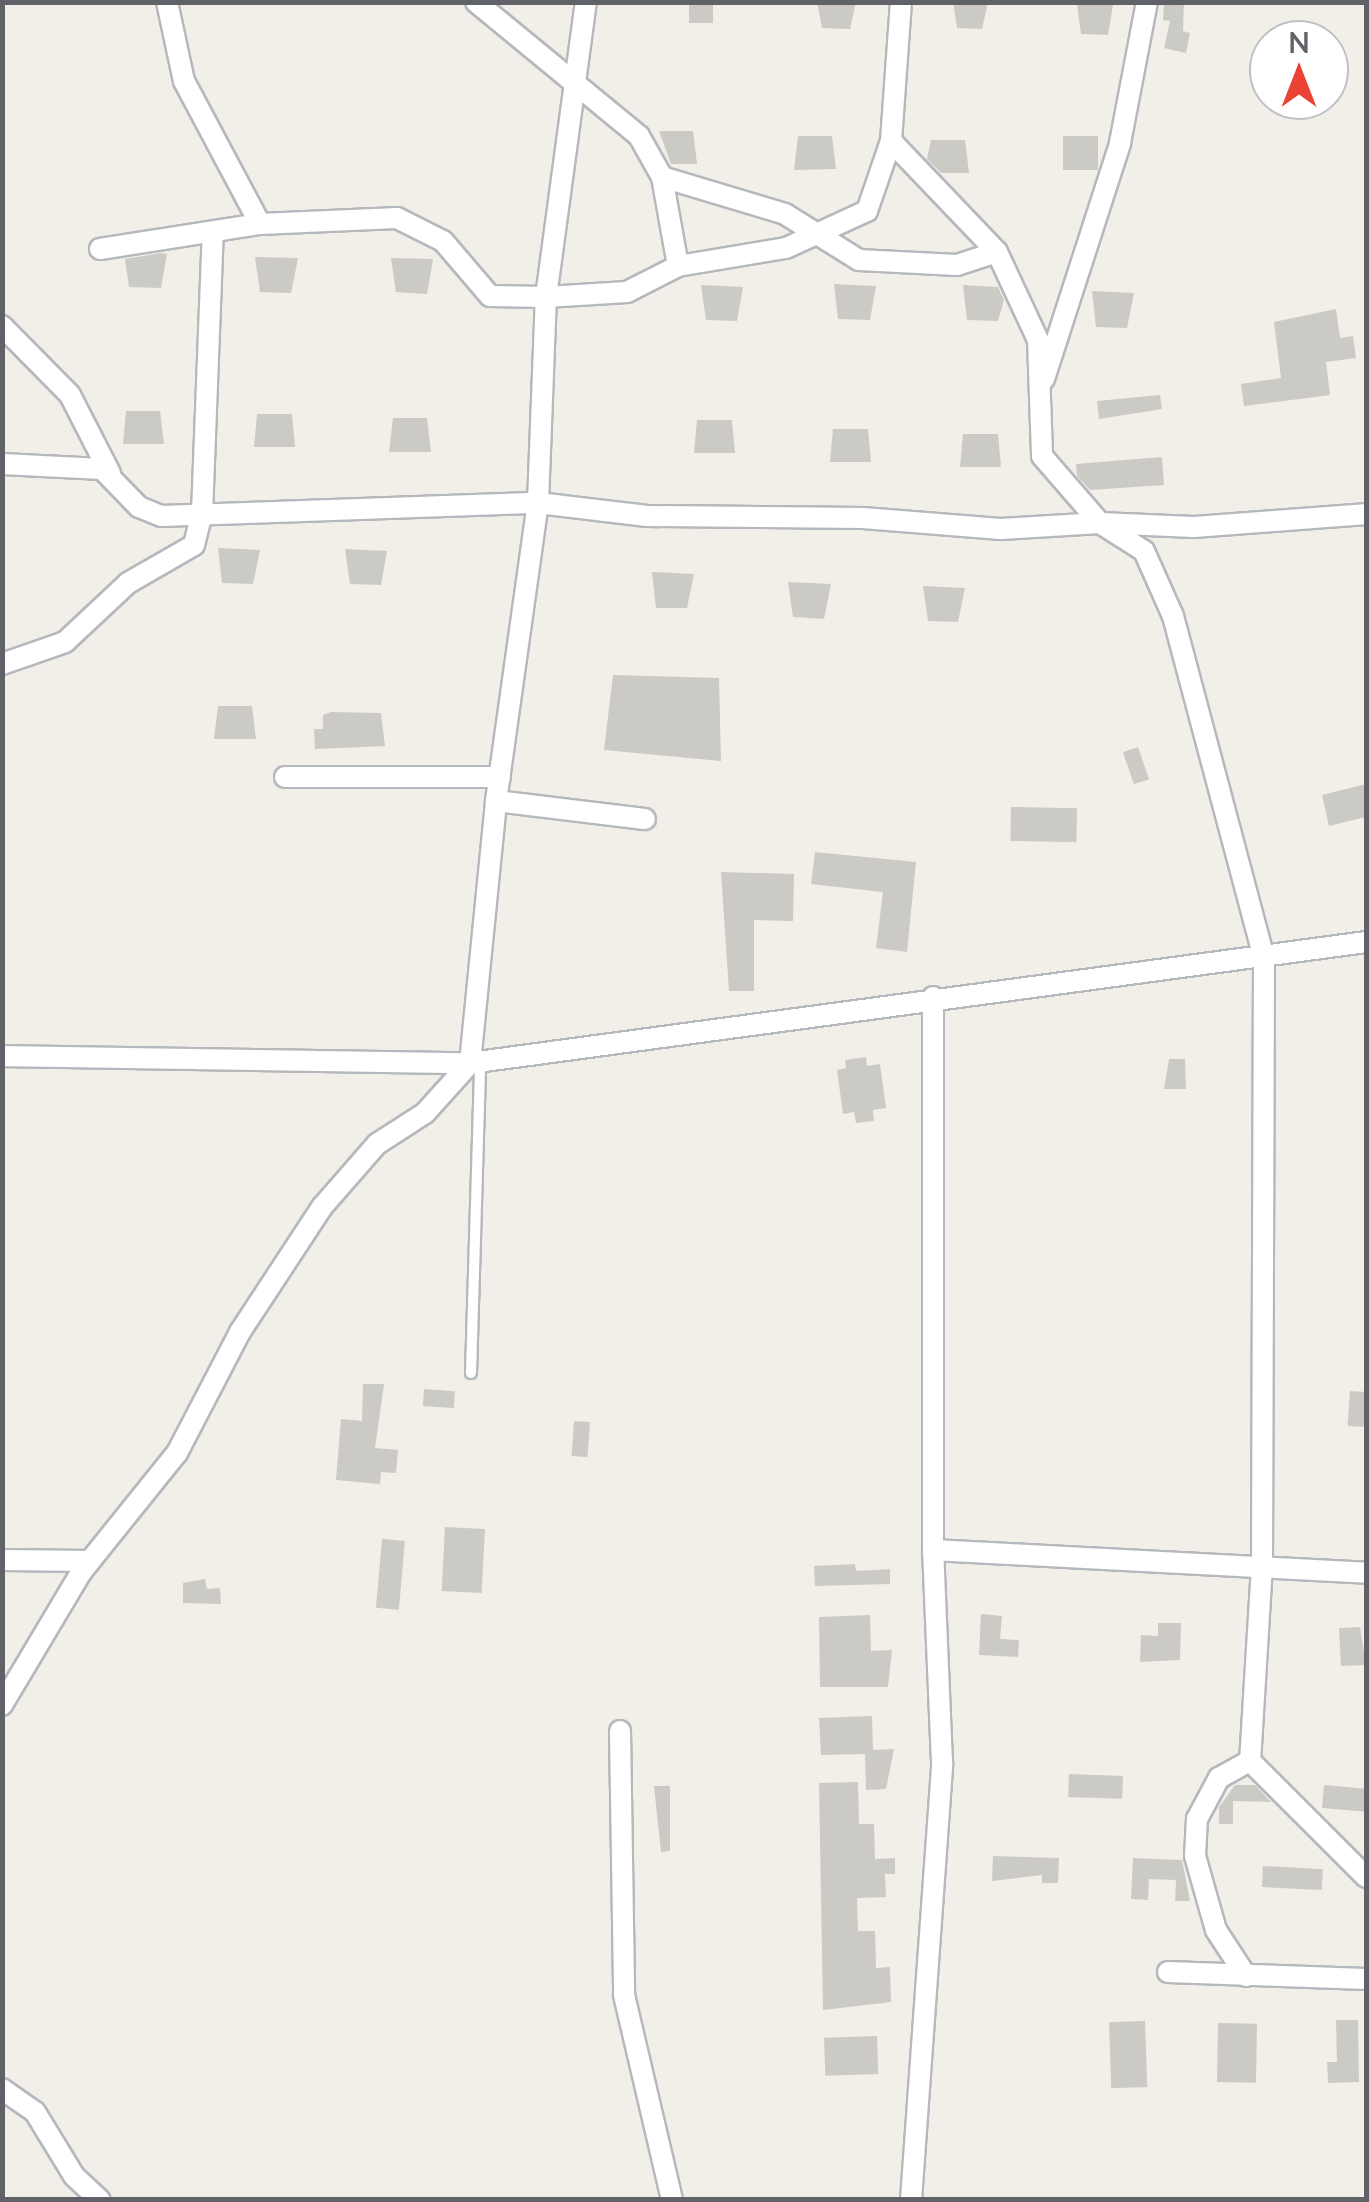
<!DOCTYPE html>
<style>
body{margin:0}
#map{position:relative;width:1369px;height:2202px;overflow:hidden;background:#f1efe8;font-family:Lato,sans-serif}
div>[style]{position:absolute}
.building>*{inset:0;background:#cccac5;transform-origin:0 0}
.roads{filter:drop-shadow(2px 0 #b5b8bc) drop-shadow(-2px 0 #b5b8bc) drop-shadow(0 2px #b5b8bc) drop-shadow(0 -2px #b5b8bc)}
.lane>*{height:10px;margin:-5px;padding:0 5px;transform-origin:5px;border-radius:5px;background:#fff}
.street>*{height:20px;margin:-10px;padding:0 10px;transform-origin:10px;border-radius:10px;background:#fff}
span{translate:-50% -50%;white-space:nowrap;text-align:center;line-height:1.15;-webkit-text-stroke:10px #fff;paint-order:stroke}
.frame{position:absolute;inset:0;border:5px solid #5f6368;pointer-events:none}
.north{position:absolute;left:1249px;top:20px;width:100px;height:100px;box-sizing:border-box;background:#fff;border:2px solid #bfc1c3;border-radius:50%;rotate:0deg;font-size:28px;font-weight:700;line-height:40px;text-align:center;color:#5f6368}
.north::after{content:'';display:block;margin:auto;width:35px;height:45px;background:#ea4335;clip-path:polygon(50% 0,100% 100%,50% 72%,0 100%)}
</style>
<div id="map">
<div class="building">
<i style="left:689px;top:2px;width:24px;height:21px"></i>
<i style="clip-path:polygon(817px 2px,856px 2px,850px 29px,822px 28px)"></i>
<i style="clip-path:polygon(953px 2px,988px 2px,982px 29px,957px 28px)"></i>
<i style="clip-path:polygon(1164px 2px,1184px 2px,1183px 31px,1190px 33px,1186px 53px,1164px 48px,1170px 21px,1163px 20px)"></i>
<i style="clip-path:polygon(1077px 4px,1113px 5px,1108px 35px,1081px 34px)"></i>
<i style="clip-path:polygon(659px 131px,693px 131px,697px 164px,671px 164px)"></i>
<i style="clip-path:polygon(798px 136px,832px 136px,836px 169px,794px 170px)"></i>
<i style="left:1063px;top:136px;width:35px;height:34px"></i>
<i style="clip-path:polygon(931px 140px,965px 140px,969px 173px,941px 173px,927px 159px)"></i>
<i style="clip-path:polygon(161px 253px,167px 254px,161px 288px,129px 287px,125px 259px)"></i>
<i style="clip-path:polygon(255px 257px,298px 258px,291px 293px,260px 292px)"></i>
<i style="clip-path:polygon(391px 258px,433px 259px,427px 294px,396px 292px)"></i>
<i style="clip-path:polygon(834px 284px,876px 286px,870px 320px,838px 319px)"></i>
<i style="clip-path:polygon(701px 285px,743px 287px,737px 321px,706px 320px)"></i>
<i style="clip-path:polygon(963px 285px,998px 287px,1004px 300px,998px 321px,967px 320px)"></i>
<i style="clip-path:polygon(1092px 291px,1134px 293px,1127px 328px,1096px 327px)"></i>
<i style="clip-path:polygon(1336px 309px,1340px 338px,1353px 336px,1356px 358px,1326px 362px,1330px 395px,1244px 406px,1241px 384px,1281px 378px,1274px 322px)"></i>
<i style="clip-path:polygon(1160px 395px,1162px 409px,1099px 419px,1097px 401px)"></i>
<i style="clip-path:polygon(126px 411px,160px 411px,164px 444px,123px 444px)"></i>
<i style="clip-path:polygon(257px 414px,292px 414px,295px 447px,254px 447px)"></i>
<i style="clip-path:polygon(393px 418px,427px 418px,431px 452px,389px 452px)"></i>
<i style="clip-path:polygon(697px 420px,732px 420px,735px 453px,694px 453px)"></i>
<i style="clip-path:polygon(833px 429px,868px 429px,871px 462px,830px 462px)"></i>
<i style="clip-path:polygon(963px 434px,998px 434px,1001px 467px,960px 467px)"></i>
<i style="clip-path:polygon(1162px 457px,1164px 485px,1090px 490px,1077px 476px,1076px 464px)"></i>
<i style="clip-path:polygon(218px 548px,260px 550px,253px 584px,222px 583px)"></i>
<i style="clip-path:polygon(345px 549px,387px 551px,381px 585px,350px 584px)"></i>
<i style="clip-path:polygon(652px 572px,694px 574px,687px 608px,656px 608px)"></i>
<i style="clip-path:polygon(788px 582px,831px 584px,824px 619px,793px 617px)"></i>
<i style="clip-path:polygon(923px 586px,965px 588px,958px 622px,928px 621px)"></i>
<i style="clip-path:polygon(613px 675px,719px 678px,721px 761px,604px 750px)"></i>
<i style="clip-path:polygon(218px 706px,252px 706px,256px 739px,214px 739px)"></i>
<i style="clip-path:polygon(331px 712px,381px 713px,385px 746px,315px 749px,314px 729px,323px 729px,323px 715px)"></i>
<i style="left:1138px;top:747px;width:34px;height:16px;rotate:71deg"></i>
<i style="clip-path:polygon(1366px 784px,1366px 817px,1329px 826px,1322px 795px)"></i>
<i style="left:1011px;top:807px;width:66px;height:34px;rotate:1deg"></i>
<i style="clip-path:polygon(815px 852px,916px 862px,907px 952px,876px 948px,883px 892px,811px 884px)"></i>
<i style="clip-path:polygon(721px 872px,794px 874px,793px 921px,754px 920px,754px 991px,729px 991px)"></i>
<i style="clip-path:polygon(866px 1057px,867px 1066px,880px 1064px,886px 1108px,873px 1110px,874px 1121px,856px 1123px,854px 1112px,843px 1114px,837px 1070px,846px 1068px,845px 1060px)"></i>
<i style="clip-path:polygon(1169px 1059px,1185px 1059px,1186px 1089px,1164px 1089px)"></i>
<i style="clip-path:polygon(363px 1384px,384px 1384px,375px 1448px,398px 1450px,396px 1473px,381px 1472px,380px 1484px,336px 1480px,341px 1419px,362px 1421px)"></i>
<i style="left:424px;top:1389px;width:31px;height:17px;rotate:4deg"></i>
<i style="left:1350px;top:1391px;width:16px;height:35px;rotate:4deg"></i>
<i style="left:574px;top:1421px;width:16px;height:35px;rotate:4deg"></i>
<i style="left:445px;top:1527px;width:40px;height:64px;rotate:3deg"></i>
<i style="left:382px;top:1539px;width:23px;height:69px;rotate:5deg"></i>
<i style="clip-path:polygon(855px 1564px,856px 1571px,890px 1569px,890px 1584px,815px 1586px,814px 1566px)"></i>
<i style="clip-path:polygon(205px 1579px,207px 1589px,220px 1588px,221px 1604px,183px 1603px,183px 1583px)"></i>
<i style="clip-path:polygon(981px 1614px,1002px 1616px,1000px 1639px,1019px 1640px,1018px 1657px,979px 1655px)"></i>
<i style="clip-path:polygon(870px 1615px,871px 1651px,892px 1650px,888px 1687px,820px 1687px,819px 1617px)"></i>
<i style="clip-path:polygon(1158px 1623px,1181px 1623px,1180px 1660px,1140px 1662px,1141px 1635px,1158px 1636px)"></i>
<i style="clip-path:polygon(1360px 1627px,1366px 1665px,1341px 1666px,1339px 1628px)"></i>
<i style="clip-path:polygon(872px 1716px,873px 1750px,894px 1749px,886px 1789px,866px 1790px,865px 1754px,821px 1755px,819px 1718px)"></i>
<i style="left:1069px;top:1774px;width:54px;height:23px;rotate:2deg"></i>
<i style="clip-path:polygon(858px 1782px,859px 1824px,874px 1824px,875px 1859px,895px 1858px,895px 1874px,885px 1874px,886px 1897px,857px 1898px,858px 1931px,875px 1931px,876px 1968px,890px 1967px,891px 2002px,823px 2010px,819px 1783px)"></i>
<i style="clip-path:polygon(1235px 1785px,1255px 1785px,1271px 1802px,1233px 1801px,1233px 1824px,1219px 1824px,1219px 1807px)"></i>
<i style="left:1324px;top:1785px;width:42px;height:23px;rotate:5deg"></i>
<i style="clip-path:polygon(654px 1786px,670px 1786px,670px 1851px,661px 1852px)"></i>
<i style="clip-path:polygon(993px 1856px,1059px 1858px,1058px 1883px,1042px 1883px,1042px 1875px,992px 1881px)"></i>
<i style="clip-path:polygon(1133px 1858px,1182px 1860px,1190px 1901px,1175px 1901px,1176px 1880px,1149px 1879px,1148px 1900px,1131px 1899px)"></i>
<i style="left:1263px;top:1866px;width:60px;height:21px;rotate:3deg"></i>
<i style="clip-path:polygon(1336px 2020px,1358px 2020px,1359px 2082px,1328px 2083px,1327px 2062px,1337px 2062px)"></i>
<i style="left:1145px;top:2021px;width:66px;height:36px;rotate:88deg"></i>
<i style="left:1218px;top:2023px;width:39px;height:59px;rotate:1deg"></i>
<i style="left:877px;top:2036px;width:38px;height:53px;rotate:88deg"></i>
</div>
<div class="roads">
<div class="lane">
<i style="left:471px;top:1373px;width:311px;rotate:-88.3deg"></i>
</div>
<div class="street">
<i style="left:167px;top:2px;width:81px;rotate:77.9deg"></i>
<i style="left:184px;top:81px;width:162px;rotate:62deg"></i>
<i style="left:476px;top:2px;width:211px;rotate:39.4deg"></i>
<i style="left:639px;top:136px;width:47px;rotate:60.7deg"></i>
<i style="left:662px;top:177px;width:90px;rotate:79.8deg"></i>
<i style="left:891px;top:141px;width:153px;rotate:46.3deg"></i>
<i style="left:997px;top:252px;width:97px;rotate:65deg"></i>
<i style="left:1038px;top:340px;width:116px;rotate:88deg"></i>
<i style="left:1042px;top:456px;width:89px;rotate:49.1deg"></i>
<i style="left:1100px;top:523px;width:52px;rotate:32.5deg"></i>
<i style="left:1144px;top:551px;width:71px;rotate:66deg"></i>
<i style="left:1173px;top:616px;width:355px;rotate:75.1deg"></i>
<i style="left:1264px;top:959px;width:607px;rotate:90.19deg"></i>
<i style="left:1262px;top:1566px;width:195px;rotate:93.5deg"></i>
<i style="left:1250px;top:1761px;width:164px;rotate:45deg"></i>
<i style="left:662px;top:177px;width:128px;rotate:16.7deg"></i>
<i style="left:785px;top:214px;width:87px;rotate:31.9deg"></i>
<i style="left:859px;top:260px;width:98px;rotate:2.9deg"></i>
<i style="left:957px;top:265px;width:42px;rotate:-18deg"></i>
<i style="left:100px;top:249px;width:162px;rotate:-8.9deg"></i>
<i style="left:260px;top:224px;width:137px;rotate:-2.5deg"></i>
<i style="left:397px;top:218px;width:51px;rotate:26.6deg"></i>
<i style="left:443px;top:241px;width:72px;rotate:49.5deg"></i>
<i style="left:490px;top:296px;width:56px;rotate:1deg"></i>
<i style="left:546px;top:297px;width:81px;rotate:-3.5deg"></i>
<i style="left:627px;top:292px;width:57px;rotate:-27deg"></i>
<i style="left:678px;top:266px;width:109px;rotate:-9.5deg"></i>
<i style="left:786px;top:248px;width:89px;rotate:-24.6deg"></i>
<i style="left:867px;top:211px;width:74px;rotate:-71.1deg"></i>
<i style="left:891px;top:141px;width:139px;rotate:-85.9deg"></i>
<i style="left:2px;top:326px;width:97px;rotate:45.4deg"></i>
<i style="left:70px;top:395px;width:88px;rotate:62.9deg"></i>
<i style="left:1044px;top:379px;width:248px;rotate:-72.1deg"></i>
<i style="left:1120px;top:143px;width:144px;rotate:-79.2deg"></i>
<i style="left:2px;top:464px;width:100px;rotate:2.9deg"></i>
<i style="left:102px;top:469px;width:53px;rotate:45.8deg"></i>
<i style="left:139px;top:507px;width:24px;rotate:22deg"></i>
<i style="left:161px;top:516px;width:377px;rotate:-2deg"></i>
<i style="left:538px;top:503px;width:110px;rotate:6.8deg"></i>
<i style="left:647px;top:516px;width:216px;rotate:0.5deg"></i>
<i style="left:863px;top:518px;width:138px;rotate:4.6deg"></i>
<i style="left:1001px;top:529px;width:99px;rotate:-3.5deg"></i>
<i style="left:1100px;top:523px;width:94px;rotate:2.4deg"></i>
<i style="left:1194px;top:527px;width:172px;rotate:-4.3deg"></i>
<i style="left:2px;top:664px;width:67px;rotate:-19.2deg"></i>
<i style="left:65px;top:642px;width:86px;rotate:-43.1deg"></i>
<i style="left:128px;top:583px;width:76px;rotate:-29.9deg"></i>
<i style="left:194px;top:545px;width:32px;rotate:-76deg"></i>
<i style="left:202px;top:514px;width:281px;rotate:-87.8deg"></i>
<i style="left:285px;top:777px;width:215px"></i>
<i style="left:496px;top:801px;width:150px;rotate:6.9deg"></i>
<i style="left:2px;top:1056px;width:468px;rotate:0.9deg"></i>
<i style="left:470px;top:1063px;width:904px;rotate:-7.69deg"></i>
<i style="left:933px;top:1550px;width:434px;rotate:3deg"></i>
<i style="left:2px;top:1560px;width:88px;rotate:0.7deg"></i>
<i style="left:2px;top:1705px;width:156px;rotate:-59.2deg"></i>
<i style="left:82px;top:1571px;width:151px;rotate:-51.2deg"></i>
<i style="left:177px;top:1453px;width:136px;rotate:-62.5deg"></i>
<i style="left:240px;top:1332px;width:149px;rotate:-56.7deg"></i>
<i style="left:322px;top:1207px;width:84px;rotate:-48.9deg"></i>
<i style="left:377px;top:1144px;width:57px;rotate:-32.9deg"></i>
<i style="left:425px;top:1113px;width:67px;rotate:-48deg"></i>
<i style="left:470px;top:1063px;width:263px;rotate:-84.3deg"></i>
<i style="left:496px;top:801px;width:301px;rotate:-82deg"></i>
<i style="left:538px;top:503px;width:206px;rotate:-87.8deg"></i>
<i style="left:546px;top:297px;width:298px;rotate:-82.3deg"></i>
<i style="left:620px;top:1731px;width:264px;rotate:89.1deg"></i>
<i style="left:624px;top:1995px;width:211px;rotate:76.8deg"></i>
<i style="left:1168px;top:1972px;width:198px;rotate:2deg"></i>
<i style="left:1246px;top:1976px;width:55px;rotate:-123.1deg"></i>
<i style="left:1216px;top:1930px;width:77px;rotate:-105.8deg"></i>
<i style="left:1195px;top:1856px;width:37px;rotate:-87deg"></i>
<i style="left:1197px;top:1819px;width:47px;rotate:-61.8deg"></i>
<i style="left:1219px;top:1778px;width:35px;rotate:-29deg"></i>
<i style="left:2px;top:2089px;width:40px;rotate:34.9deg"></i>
<i style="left:35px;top:2112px;width:75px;rotate:58.6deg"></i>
<i style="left:74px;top:2176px;width:35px;rotate:43deg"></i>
<i style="left:911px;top:2200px;width:438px;rotate:-85.9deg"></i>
<i style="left:942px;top:1763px;width:213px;rotate:-92.4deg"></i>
<i style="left:933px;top:1550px;width:553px;rotate:-90deg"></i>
</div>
</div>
<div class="frame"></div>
<div class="north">N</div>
</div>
